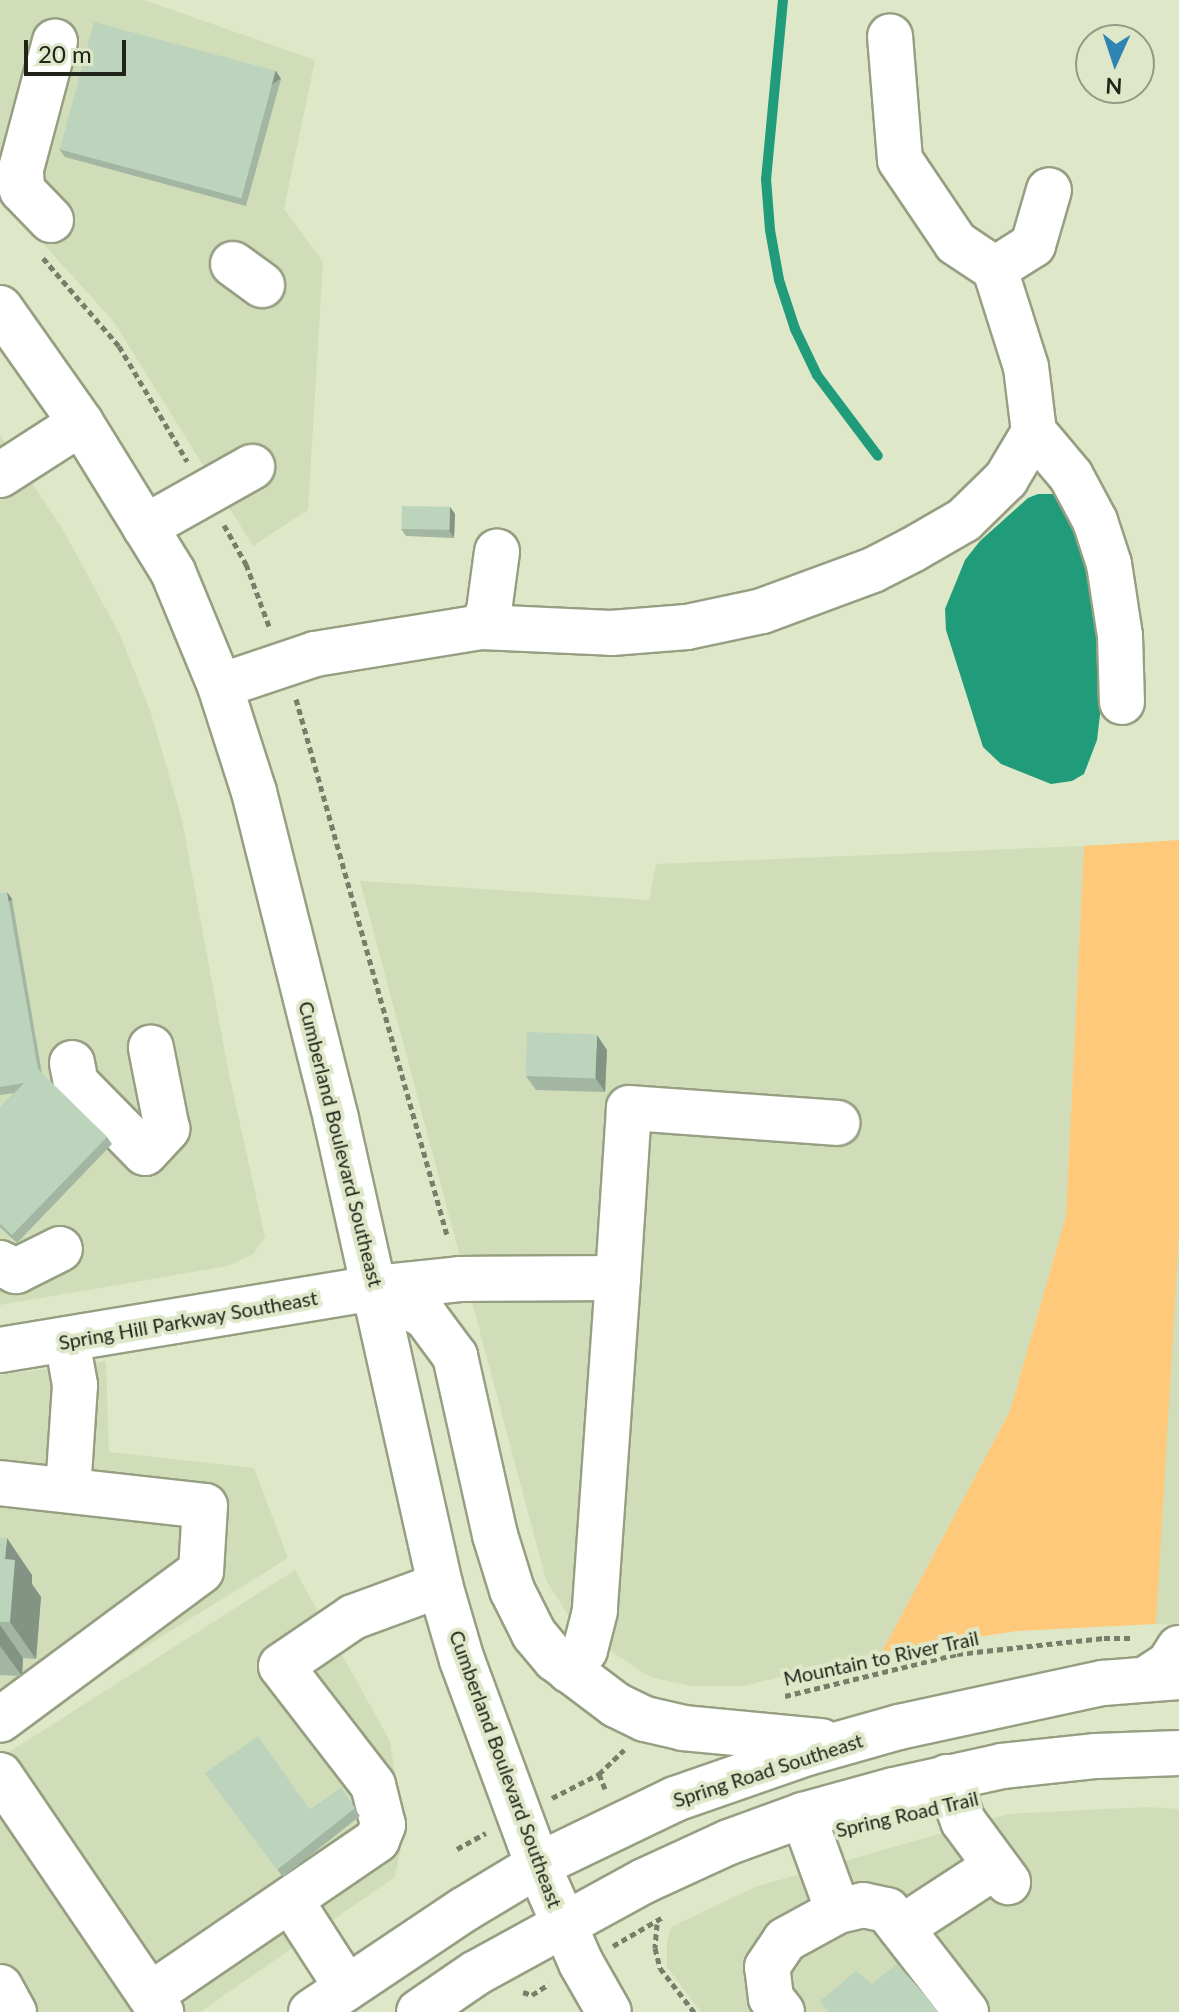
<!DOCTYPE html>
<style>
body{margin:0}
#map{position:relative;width:1179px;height:2012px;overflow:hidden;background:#dee8c9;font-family:Lato,sans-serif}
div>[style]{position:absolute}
.built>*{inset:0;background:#d0ddb8}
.green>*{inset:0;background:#fec97a}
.water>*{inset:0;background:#209c7a}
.stream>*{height:10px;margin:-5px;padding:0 5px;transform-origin:5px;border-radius:5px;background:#209c7a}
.path>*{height:5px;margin-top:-2.5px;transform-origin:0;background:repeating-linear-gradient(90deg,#777e69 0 6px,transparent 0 10px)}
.roads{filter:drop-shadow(2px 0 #969f82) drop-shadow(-2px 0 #969f82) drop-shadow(0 2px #969f82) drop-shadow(0 -2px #969f82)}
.minor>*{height:44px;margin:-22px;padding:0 22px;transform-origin:22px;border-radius:22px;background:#fff}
.major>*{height:44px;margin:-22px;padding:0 22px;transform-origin:22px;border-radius:22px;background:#fff}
.wall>*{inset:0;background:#a2b6a2}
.shaded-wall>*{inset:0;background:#849484;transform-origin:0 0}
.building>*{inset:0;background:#bcd4bc;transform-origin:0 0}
span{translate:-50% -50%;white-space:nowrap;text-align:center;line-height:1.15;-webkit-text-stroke:8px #dee8c9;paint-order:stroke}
.street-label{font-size:20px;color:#212519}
.north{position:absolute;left:1075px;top:24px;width:80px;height:80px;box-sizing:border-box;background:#dee8c9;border:2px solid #929a83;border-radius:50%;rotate:183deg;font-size:22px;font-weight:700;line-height:32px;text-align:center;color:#212519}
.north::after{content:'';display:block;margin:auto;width:28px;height:36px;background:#3084b4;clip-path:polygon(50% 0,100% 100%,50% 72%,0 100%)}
.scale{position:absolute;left:24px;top:40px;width:102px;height:36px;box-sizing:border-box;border:4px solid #212519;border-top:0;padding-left:10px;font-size:24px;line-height:28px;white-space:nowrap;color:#212519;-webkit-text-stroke:6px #dee8c9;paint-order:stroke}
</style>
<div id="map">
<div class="built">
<i style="clip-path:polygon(0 0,144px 0,315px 60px,284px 209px,323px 262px,308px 510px,253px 546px,114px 322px,0 196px)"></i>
<i style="clip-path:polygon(0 435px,62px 528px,120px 635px,151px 713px,182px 820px,229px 1074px,265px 1237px,253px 1254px,228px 1266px,0 1305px)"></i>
<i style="clip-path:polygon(1084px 846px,1066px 1216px,1010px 1411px,882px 1652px,744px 1686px,690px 1686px,650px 1677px,576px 1628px,546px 1580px,360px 881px,649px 900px,656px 864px)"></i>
<i style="clip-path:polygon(1177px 1232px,1179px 1232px,1179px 1625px,1156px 1624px)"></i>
<i style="clip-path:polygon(106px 1361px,109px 1452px,254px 1468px,288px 1558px,0 1737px,0 1375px)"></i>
<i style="clip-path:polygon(295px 1570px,390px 1741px,404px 1833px,395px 1877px,200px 2012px,0 2012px,0 1758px)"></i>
<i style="clip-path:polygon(1147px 1807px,1179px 1809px,1179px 2012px,701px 2012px,667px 1967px,667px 1941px,671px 1927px,755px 1887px,1008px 1814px)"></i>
</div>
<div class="green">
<i style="clip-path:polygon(1179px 840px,1179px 1232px,1156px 1624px,1017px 1631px,882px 1652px,1010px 1411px,1066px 1216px,1084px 846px)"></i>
</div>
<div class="water">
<i style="clip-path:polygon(1038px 494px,1059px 494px,1092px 549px,1104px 681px,1097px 740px,1084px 774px,1072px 781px,1051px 784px,1001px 764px,983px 747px,946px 630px,945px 609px,965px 560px,980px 541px,1028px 498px)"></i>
</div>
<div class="stream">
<i style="left:783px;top:0;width:180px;rotate:95.4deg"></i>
<i style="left:766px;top:179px;width:51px;rotate:85.5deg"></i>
<i style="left:770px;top:230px;width:51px;rotate:79.8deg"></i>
<i style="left:779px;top:280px;width:52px;rotate:71.9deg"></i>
<i style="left:795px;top:329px;width:51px;rotate:64.4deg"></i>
<i style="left:817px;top:375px;width:101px;rotate:53deg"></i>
</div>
<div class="path">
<i style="left:43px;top:258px;width:116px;rotate:49.2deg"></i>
<i style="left:119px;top:346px;width:134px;rotate:59.4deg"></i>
<i style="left:224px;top:525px;width:45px;rotate:60.6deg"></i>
<i style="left:246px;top:564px;width:69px;rotate:69.7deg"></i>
<i style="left:296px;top:699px;width:557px;rotate:74.27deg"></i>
<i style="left:785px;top:1696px;width:177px;rotate:-13.7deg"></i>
<i style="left:957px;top:1654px;width:148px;rotate:-6.2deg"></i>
<i style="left:1104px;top:1638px;width:29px"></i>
<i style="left:599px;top:1774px;width:35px;rotate:-44deg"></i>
<i style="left:552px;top:1798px;width:53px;rotate:-27.1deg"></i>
<i style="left:599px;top:1774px;width:16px;rotate:68deg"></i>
<i style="left:457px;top:1849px;width:33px;rotate:-29deg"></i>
<i style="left:657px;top:1924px;width:24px;rotate:95deg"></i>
<i style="left:655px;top:1948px;width:21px;rotate:76deg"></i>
<i style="left:660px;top:1968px;width:56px;rotate:52.3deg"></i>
<i style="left:613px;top:1946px;width:58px;rotate:-30.1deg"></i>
<i style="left:523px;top:1992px;width:9px;rotate:18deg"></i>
<i style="left:532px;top:1995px;width:20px;rotate:-33deg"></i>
</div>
<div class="roads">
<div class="minor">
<i style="left:51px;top:220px;width:42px;rotate:-134deg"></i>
<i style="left:22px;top:190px;width:21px;rotate:-93deg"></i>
<i style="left:21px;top:169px;width:132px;rotate:-75.1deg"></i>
<i style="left:233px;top:264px;width:36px;rotate:36deg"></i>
<i style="left:995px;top:269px;width:45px;rotate:-32.3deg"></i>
<i style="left:1033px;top:245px;width:57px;rotate:-73.8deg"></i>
<i style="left:1034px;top:432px;width:57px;rotate:49.9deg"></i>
<i style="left:1071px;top:476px;width:51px;rotate:61.9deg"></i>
<i style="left:1095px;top:521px;width:45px;rotate:72deg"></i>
<i style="left:1109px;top:564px;width:73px;rotate:81.3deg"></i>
<i style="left:1120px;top:636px;width:66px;rotate:88.3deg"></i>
<i style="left:0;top:475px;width:96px;rotate:-32.7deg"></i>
<i style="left:145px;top:527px;width:123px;rotate:-29.3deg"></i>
<i style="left:481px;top:627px;width:18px;rotate:-63deg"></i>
<i style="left:489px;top:611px;width:60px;rotate:-82.3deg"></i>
<i style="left:220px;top:686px;width:100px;rotate:-18.6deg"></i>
<i style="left:315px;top:654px;width:168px;rotate:-9.2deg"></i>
<i style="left:481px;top:627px;width:130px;rotate:2.6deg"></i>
<i style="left:611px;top:633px;width:76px;rotate:-4.5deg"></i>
<i style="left:687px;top:627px;width:77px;rotate:-12deg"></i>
<i style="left:762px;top:611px;width:118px;rotate:-20.3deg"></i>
<i style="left:873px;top:570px;width:44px;rotate:-27.1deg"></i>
<i style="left:912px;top:550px;width:60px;rotate:-30deg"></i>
<i style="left:964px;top:520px;width:59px;rotate:-44.3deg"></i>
<i style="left:1006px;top:479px;width:55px;rotate:-59.2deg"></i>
<i style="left:1034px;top:432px;width:65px;rotate:-97deg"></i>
<i style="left:1026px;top:367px;width:103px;rotate:-107.6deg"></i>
<i style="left:995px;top:269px;width:47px;rotate:-146.3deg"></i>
<i style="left:956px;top:243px;width:100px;rotate:-124deg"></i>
<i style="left:900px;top:160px;width:124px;rotate:-94.6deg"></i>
<i style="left:72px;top:1063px;width:20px;rotate:79deg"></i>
<i style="left:76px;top:1083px;width:98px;rotate:45.4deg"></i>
<i style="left:145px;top:1153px;width:33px;rotate:-47deg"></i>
<i style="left:167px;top:1129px;width:83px;rotate:-101.2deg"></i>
<i style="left:0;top:1263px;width:18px;rotate:27deg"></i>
<i style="left:16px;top:1271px;width:49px;rotate:-26.6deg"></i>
<i style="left:618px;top:1278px;width:170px;rotate:-86.3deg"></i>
<i style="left:629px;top:1108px;width:209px;rotate:4.1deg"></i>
<i style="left:67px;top:1340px;width:46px;rotate:79.9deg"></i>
<i style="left:75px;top:1385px;width:105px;rotate:93.8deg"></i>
<i style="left:0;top:1350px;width:381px;rotate:-9.4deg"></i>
<i style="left:376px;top:1288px;width:84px;rotate:-6.1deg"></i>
<i style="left:460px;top:1279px;width:158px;rotate:-0.4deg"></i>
<i style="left:618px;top:1278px;width:334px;rotate:94deg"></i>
<i style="left:595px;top:1611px;width:40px;rotate:104.4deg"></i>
<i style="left:585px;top:1650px;width:26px;rotate:127deg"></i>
<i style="left:0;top:1483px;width:206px;rotate:6.4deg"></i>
<i style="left:205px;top:1506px;width:65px;rotate:93.5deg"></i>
<i style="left:201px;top:1571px;width:250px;rotate:143.5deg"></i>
<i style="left:1146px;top:1679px;width:27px;rotate:-33deg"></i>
<i style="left:1169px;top:1664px;width:19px;rotate:-58deg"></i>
<i style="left:0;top:1775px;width:287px;rotate:55.8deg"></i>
<i style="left:947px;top:1777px;width:47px;rotate:70deg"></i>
<i style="left:963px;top:1821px;width:76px;rotate:53.6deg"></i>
<i style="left:803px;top:1815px;width:102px;rotate:70deg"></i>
<i style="left:291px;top:1901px;width:103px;rotate:57.2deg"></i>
<i style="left:901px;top:1928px;width:113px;rotate:-33.1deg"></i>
<i style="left:0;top:1987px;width:29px;rotate:61deg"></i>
<i style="left:150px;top:1995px;width:275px;rotate:-34.3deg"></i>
<i style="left:377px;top:1840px;width:16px;rotate:-68deg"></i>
<i style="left:383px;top:1825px;width:41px;rotate:-104deg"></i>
<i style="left:373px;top:1785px;width:150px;rotate:-127.7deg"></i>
<i style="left:281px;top:1666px;width:87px;rotate:-34.2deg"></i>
<i style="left:353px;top:1617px;width:93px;rotate:-20.2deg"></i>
<i style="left:782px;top:2012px;width:18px;rotate:-128deg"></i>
<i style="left:771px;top:1998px;width:31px;rotate:-97deg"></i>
<i style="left:767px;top:1967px;width:32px;rotate:-56deg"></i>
<i style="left:785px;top:1940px;width:60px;rotate:-28.7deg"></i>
<i style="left:838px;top:1911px;width:26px;rotate:-13deg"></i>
<i style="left:863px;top:1905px;width:25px;rotate:12deg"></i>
<i style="left:887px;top:1910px;width:129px;rotate:52.2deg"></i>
</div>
<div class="major">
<i style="left:0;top:308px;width:141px;rotate:54.8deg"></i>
<i style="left:81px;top:423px;width:175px;rotate:58.3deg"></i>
<i style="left:173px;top:572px;width:123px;rotate:67.6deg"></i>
<i style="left:220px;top:686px;width:111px;rotate:72.2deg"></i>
<i style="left:254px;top:792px;width:337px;rotate:75.9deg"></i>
<i style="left:336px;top:1119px;width:477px;rotate:77.4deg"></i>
<i style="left:440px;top:1585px;width:78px;rotate:73.7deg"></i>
<i style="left:462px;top:1660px;width:219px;rotate:69.7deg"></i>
<i style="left:538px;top:1865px;width:107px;rotate:66.3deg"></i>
<i style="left:581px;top:1963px;width:56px;rotate:60.3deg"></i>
<i style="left:376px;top:1288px;width:58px;rotate:30.1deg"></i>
<i style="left:426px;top:1317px;width:49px;rotate:53.4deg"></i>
<i style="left:455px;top:1356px;width:183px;rotate:77.4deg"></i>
<i style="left:495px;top:1535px;width:58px;rotate:72.8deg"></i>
<i style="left:512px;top:1590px;width:49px;rotate:63.4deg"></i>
<i style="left:534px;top:1634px;width:33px;rotate:50deg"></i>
<i style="left:555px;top:1659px;width:76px;rotate:37deg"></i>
<i style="left:616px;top:1705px;width:32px;rotate:26deg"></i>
<i style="left:645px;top:1719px;width:39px;rotate:13deg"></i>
<i style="left:683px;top:1728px;width:139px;rotate:5.4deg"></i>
<i style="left:311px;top:2012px;width:185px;rotate:-33.8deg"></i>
<i style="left:465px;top:1909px;width:85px;rotate:-31.1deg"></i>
<i style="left:538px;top:1865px;width:152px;rotate:-25.7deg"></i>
<i style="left:675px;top:1799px;width:140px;rotate:-19.2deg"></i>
<i style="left:807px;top:1753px;width:96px;rotate:-15.8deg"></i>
<i style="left:899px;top:1727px;width:209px;rotate:-12.2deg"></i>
<i style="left:1103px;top:1683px;width:76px;rotate:-4.5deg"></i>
<i style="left:419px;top:2012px;width:69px;rotate:-34.4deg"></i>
<i style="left:476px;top:1973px;width:192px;rotate:-28.7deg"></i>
<i style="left:644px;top:1881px;width:94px;rotate:-24.6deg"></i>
<i style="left:729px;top:1842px;width:79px;rotate:-20deg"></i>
<i style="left:803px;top:1815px;width:94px;rotate:-15.4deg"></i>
<i style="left:894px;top:1790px;width:111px;rotate:-12.5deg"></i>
<i style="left:1002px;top:1766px;width:95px;rotate:-6.1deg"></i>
<i style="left:1096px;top:1756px;width:83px;rotate:-2.1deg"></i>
</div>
</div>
<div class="wall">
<i style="clip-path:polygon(276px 71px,281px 79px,246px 206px,65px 157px,59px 149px)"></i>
<i style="clip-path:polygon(450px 507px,455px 514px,454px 538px,406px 536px,401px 529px)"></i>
<i style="clip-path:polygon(0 893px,12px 899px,42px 1074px,107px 1137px,112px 1144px,17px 1243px,0 1227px,0 1108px,14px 1093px,0 1095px)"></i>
<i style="clip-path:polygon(607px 1050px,605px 1092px,536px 1090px,526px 1076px)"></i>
<i style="clip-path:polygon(0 1538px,32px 1575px,32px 1584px,41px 1597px,36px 1659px,23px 1658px,22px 1676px,0 1675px)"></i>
<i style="clip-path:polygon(205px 1773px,310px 1810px,341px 1788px,360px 1816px,283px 1877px)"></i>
</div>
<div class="shaded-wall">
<i style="left:276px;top:71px;width:9px;height:132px;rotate:58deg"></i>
<i style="clip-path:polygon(450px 507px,455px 514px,454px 538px,449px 530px)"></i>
<i style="left:7px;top:892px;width:9px;height:180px;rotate:54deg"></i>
<i style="clip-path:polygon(597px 1035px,607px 1050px,605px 1092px,595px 1077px)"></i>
<i style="clip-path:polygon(7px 1538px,32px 1575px,32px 1584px,41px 1597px,36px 1659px,10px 1622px,5px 1559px)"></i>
<i style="clip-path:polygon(0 1625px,23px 1658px,22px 1676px,0 1646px)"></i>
</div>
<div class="building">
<i style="left:94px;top:22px;width:188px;height:132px;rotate:15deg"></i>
<i style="left:402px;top:506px;width:48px;height:23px;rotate:1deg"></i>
<i style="clip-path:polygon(7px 892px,38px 1069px,107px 1137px,12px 1235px,0 1224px,0 1108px,24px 1083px,0 1087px,0 893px)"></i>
<i style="left:527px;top:1032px;width:70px;height:44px;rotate:2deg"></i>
<i style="clip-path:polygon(0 1538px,7px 1538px,5px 1559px,15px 1560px,10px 1622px,0 1622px)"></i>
<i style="clip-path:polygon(258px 1736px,310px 1810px,341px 1788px,355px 1808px,277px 1870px,205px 1773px)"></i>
<i style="clip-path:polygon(897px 1964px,931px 2002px,938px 2012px,829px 2012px,820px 2001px,856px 1971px,872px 1984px)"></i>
</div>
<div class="street-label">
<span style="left:341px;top:1144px;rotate:76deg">Cumberland Boulevard Southeast</span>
<span style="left:188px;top:1320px;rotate:-10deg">Spring Hill Parkway Southeast</span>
<span style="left:881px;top:1658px;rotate:-12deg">Mountain to River Trail</span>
<span style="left:506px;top:1769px;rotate:70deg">Cumberland Boulevard Southeast</span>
<span style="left:768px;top:1770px;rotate:-18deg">Spring Road Southeast</span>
<span style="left:907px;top:1814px;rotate:-13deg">Spring Road Trail</span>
</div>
<div class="north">N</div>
<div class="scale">20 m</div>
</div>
